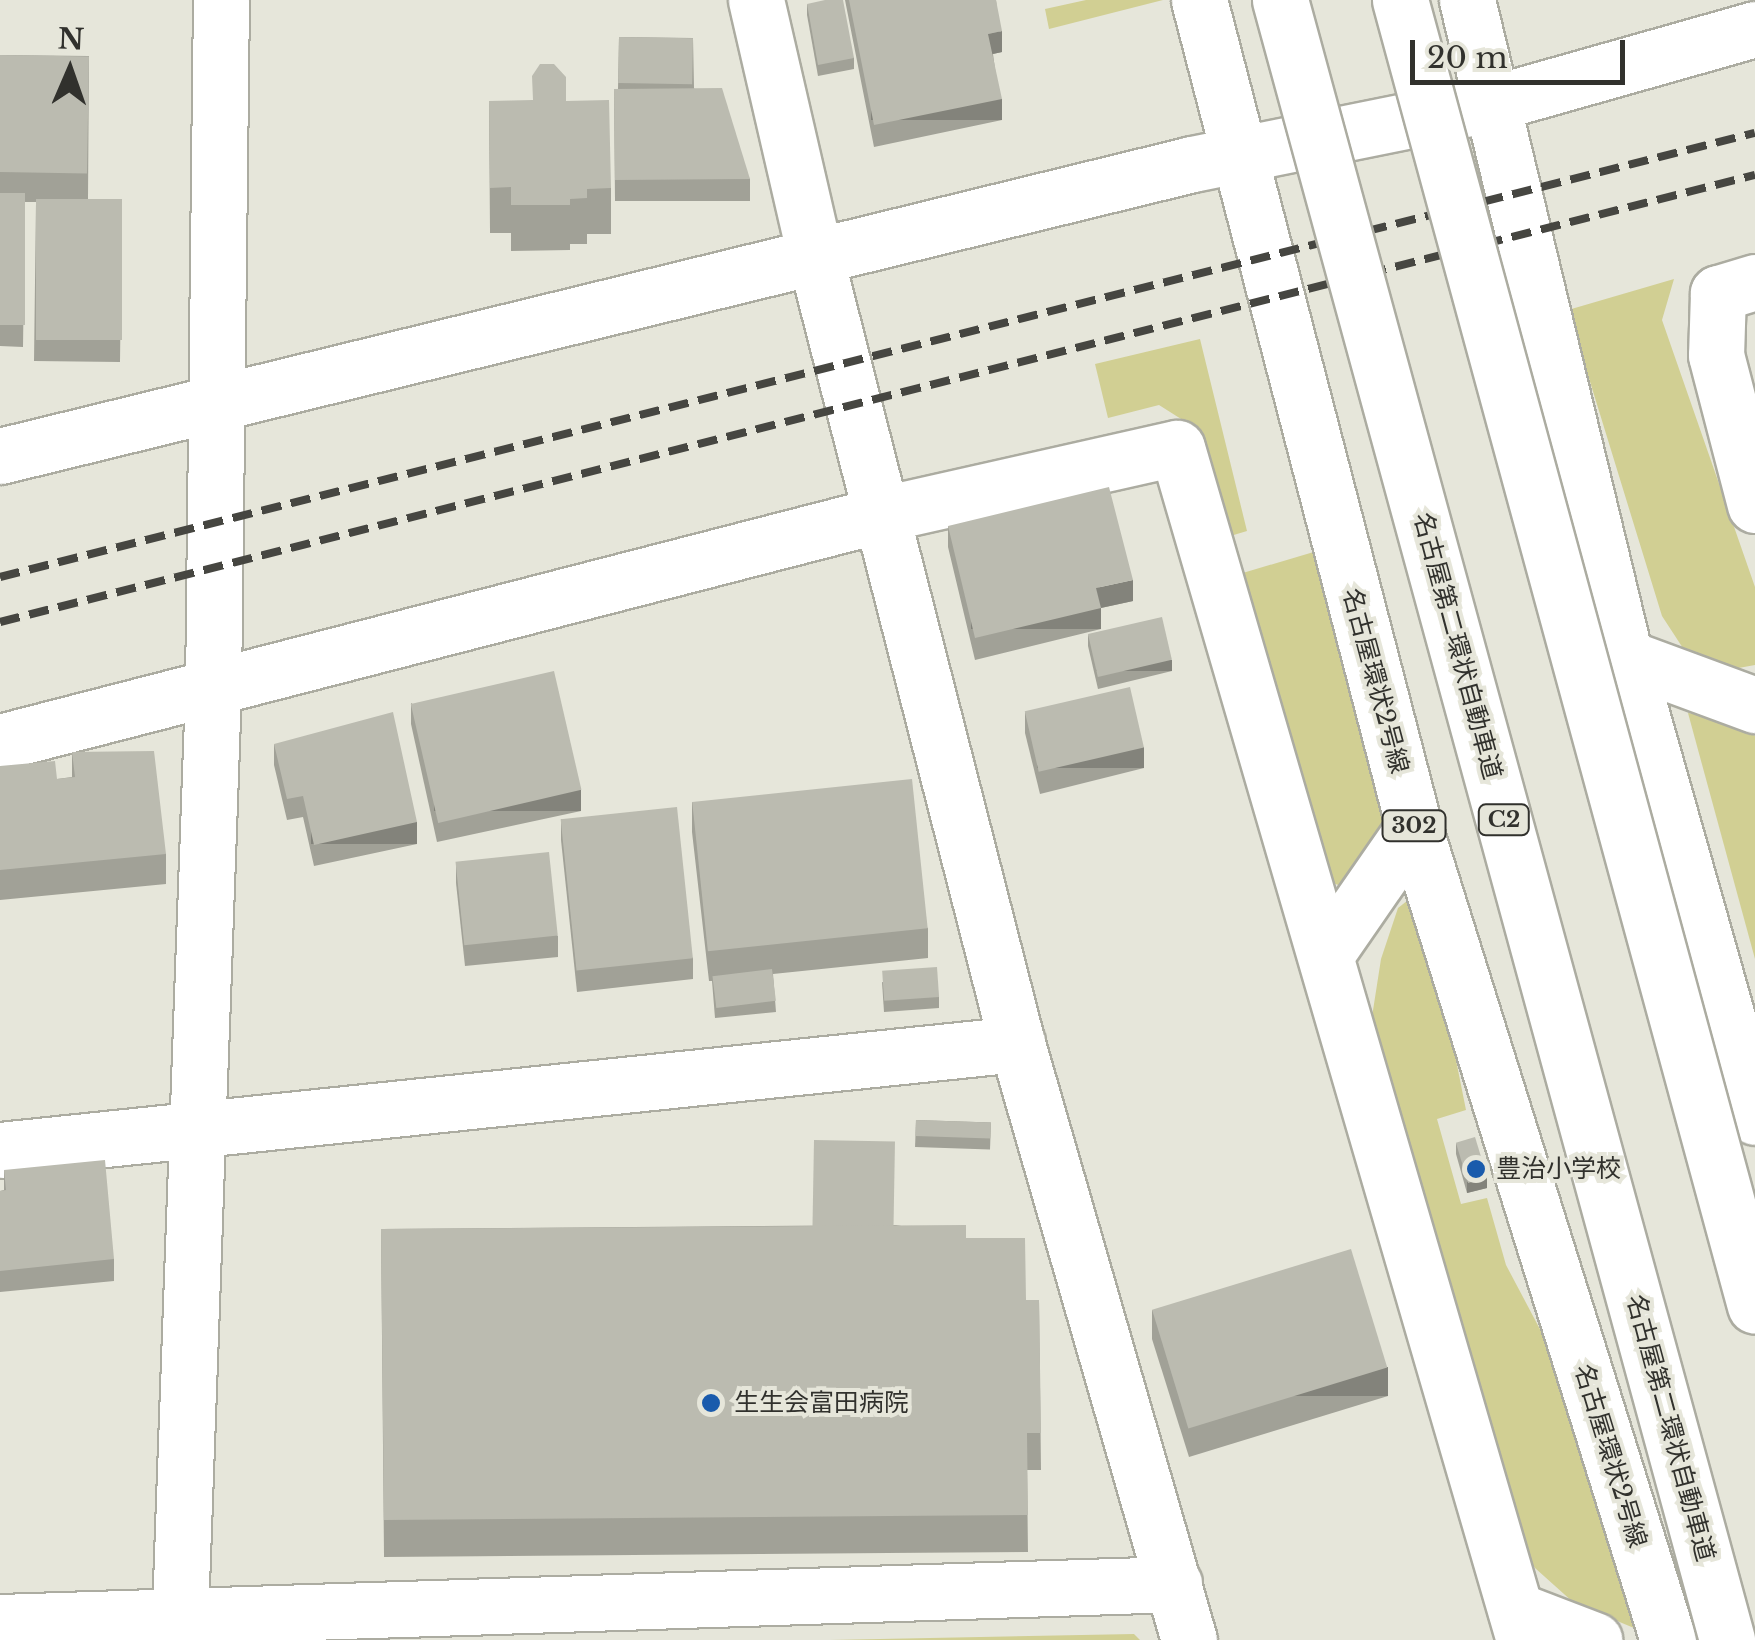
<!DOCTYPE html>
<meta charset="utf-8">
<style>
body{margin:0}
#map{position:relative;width:1755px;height:1640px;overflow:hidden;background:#e6e6da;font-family:"Libre Baskerville","Noto Sans JP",serif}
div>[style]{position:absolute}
.green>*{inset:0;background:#d1cf93}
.roads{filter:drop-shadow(2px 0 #acaca1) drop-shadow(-2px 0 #acaca1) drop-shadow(0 2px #acaca1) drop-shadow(0 -2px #acaca1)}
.minor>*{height:55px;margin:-27.5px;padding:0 27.5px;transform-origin:27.5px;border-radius:27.5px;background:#fff}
.tertiary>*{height:55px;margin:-27.5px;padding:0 27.5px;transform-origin:27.5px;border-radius:27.5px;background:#fff}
.trunk>*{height:55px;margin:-27.5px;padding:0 27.5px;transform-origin:27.5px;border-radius:27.5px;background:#fff}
.rail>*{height:8px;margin-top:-4px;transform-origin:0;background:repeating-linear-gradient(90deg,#464641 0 20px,transparent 0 30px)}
.bridges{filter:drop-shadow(2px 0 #acaca1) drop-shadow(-2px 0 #acaca1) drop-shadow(0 2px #acaca1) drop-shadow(0 -2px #acaca1)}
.motorway-bridge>*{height:55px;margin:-27.5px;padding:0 27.5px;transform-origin:27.5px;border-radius:27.5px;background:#fff}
.wall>*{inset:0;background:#a1a197;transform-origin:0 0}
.shaded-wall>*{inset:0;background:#83837b;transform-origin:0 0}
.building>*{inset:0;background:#bbbbb0;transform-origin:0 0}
.dots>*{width:28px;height:28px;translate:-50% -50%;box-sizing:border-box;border:5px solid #e6e6da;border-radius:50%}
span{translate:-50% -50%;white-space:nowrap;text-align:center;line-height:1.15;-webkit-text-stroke:8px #e6e6da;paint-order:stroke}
.shield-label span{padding:2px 8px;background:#e6e6da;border:2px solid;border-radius:8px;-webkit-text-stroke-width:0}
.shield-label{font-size:22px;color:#31312d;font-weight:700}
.street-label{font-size:25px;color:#31312d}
.poi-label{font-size:25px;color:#31312d}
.left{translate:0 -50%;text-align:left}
.north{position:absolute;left:20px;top:20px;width:100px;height:100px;-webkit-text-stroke:8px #e6e6da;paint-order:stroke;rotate:2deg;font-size:28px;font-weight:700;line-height:40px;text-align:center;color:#31312d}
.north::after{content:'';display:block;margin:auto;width:35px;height:45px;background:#31312d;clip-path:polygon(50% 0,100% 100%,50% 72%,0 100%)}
.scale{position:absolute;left:1410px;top:40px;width:215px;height:45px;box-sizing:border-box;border:5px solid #31312d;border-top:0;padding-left:12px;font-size:30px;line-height:35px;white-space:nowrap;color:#31312d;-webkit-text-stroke:8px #e6e6da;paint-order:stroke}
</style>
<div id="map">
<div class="green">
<i style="clip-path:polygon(1086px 0,1163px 0,1049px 29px,1045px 9px)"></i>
<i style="clip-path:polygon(1674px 279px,1662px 320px,1755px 587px,1755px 665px,1722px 671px,1692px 662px,1662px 616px,1568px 310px)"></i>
<i style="clip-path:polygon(1200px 339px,1247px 531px,1227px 537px,1189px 424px,1159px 405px,1108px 418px,1095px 364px)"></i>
<i style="clip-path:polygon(1317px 551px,1391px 791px,1378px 859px,1347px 888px,1321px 879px,1236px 575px)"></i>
<i style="clip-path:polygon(1688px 713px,1722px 718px,1755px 736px,1755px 959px)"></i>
<i style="clip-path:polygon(1426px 886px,1452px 987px,1452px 1040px,1466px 1110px,1437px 1119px,1461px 1204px,1487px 1198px,1506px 1265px,1570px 1386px,1646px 1633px,1574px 1603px,1535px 1568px,1498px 1516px,1367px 1049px,1381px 959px,1398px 908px)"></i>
<i style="clip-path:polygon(1134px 1634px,1140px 1640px,830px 1640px)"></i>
</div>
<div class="roads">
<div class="minor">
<i style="left:756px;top:0;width:263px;rotate:77deg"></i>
<i style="left:815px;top:256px;width:813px;rotate:75.62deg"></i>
<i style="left:1017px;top:1044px;width:620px;rotate:73.9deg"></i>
<i style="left:1755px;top:282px;width:39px;rotate:163deg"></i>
<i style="left:1718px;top:293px;width:62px;rotate:91.8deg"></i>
<i style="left:1716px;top:355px;width:155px;rotate:75.4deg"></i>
<i style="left:1177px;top:448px;width:1241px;rotate:73.77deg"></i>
<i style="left:0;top:456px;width:1227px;rotate:-13.76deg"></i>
<i style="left:1192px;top:164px;width:304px;rotate:-11.4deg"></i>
<i style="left:1490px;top:104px;width:275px;rotate:-15.8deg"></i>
<i style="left:1625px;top:657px;width:139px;rotate:20.3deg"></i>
<i style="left:1326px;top:954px;width:155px;rotate:-55.3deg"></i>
<i style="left:0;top:1150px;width:1023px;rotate:-5.95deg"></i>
<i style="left:1516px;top:1610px;width:84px;rotate:21deg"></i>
<i style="left:0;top:1622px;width:1175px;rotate:-1.85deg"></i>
<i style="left:179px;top:1640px;width:950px;rotate:-87.95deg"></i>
<i style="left:213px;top:691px;width:691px;rotate:-89.34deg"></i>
</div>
<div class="tertiary">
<i style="left:0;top:742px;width:912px;rotate:-14.48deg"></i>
<i style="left:883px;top:514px;width:301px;rotate:-12.7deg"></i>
</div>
<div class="trunk">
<i style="left:1199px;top:0;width:854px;rotate:75.43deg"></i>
<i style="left:1414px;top:827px;width:852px;rotate:72.65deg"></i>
<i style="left:1467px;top:0;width:676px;rotate:76.48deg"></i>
<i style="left:1625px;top:657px;width:478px;rotate:74.2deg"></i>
</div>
</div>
<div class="rail">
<i style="left:0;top:577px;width:1810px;rotate:-14.2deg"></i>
<i style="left:0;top:622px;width:1811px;rotate:-14.29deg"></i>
</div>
<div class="bridges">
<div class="motorway-bridge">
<i style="left:1280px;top:0;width:1700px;rotate:74.75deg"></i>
<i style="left:1400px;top:0;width:1353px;rotate:74.79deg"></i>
</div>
</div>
<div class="wall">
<i style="clip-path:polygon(845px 0,996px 0,1002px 52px,993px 54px,1002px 120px,874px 147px)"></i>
<i style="clip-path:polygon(807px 4px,854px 58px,854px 69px,818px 76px,807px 15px)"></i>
<i style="clip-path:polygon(619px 37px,693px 38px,694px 88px,750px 179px,750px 201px,615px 201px,614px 89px,618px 89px)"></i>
<i style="clip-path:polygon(0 55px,89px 56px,88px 199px,122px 199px,120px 362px,34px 361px,36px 202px,25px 202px,23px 347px,0 346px)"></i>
<i style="clip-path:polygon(489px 101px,566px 101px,611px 188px,611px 234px,587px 234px,587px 244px,570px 244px,570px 250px,511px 251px,511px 233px,490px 233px)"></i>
<i style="clip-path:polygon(948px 526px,1133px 601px,1101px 608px,1101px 629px,975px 660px,948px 547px)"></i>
<i style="clip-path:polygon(1088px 635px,1172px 671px,1098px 689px,1088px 646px)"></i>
<i style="clip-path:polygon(411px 703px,581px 811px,437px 842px,411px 724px)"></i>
<i style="clip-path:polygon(1025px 712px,1144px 768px,1040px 794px,1025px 733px)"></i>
<i style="clip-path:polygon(274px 744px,417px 844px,314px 866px,303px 817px,287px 820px,274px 765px)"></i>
<i style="clip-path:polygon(72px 752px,166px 854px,166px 884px,0 900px,0 766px,57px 779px,72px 777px)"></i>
<i style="clip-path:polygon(692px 802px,928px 928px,928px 958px,773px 974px,776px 1012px,715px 1018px,712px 981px,709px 981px,692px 832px)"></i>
<i style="clip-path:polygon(561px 819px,693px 958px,693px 979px,577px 992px,561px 840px)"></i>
<i style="clip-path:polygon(456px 862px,558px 936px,558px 957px,465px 966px,456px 883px)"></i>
<i style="clip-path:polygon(882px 982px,939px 997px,939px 1008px,884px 1012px)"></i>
<i style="left:916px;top:1120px;width:75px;height:27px;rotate:2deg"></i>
<i style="clip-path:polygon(1456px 1143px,1487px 1188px,1467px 1193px,1456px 1154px)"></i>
<i style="clip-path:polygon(4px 1170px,114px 1259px,114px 1281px,0 1292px,0 1191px,4px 1190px)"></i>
<i style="clip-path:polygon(896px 1225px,966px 1238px,1026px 1300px,1039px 1300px,1041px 1470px,1027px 1470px,1028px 1552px,384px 1557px,381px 1229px)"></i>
<i style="clip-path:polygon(1152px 1310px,1388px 1396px,1189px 1457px,1152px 1339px)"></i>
</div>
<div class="shaded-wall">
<i style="clip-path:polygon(1002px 31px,1002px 52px,988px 55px,988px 34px)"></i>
<i style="left:1002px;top:99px;width:21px;height:131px;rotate:90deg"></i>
<i style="clip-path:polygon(1133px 580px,1133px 601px,1096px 609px,1096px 588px)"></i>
<i style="left:1101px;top:608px;width:21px;height:130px;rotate:90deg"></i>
<i style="left:1172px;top:660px;width:11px;height:76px;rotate:90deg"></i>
<i style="left:1144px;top:747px;width:21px;height:107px;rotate:90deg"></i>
<i style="left:581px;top:790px;width:21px;height:147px;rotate:90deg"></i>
<i style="left:417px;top:822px;width:22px;height:106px;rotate:90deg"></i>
<i style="clip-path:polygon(1487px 1177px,1487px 1188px,1467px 1193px,1467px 1182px)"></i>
<i style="left:1388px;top:1367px;width:29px;height:208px;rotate:90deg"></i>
</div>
<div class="building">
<i style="clip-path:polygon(825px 0,843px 0,854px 58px,818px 65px,807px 4px)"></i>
<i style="clip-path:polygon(849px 0,996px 0,1002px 31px,988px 34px,1002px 99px,874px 125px)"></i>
<i style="left:619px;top:37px;width:74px;height:46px;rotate:1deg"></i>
<i style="left:0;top:55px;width:89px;height:117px;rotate:1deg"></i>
<i style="clip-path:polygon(540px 64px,554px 64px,566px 77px,566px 101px,609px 100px,611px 188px,587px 189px,587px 198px,570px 199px,570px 205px,511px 205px,511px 187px,490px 188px,489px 101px,533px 100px,532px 76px)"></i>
<i style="clip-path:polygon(722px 88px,750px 179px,615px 180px,614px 89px)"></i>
<i style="left:0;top:193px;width:25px;height:132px"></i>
<i style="left:36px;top:199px;width:86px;height:141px"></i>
<i style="clip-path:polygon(1109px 487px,1133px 580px,1096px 588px,1101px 608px,975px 638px,948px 526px)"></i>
<i style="left:1162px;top:617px;width:44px;height:76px;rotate:77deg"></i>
<i style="left:554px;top:671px;width:122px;height:147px;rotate:77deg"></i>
<i style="left:1130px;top:687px;width:62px;height:108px;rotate:77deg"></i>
<i style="clip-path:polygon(393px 712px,417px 822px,314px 845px,303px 796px,287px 799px,274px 744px)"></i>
<i style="clip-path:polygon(154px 751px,166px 854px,0 870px,0 766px,55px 761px,57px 779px,75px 777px,72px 752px)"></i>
<i style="left:912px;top:779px;width:150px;height:221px;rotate:84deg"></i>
<i style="left:677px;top:807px;width:152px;height:117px;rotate:84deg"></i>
<i style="left:549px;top:852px;width:84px;height:94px;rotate:84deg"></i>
<i style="left:937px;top:967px;width:30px;height:55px;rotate:86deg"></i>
<i style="left:772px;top:969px;width:32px;height:60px;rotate:83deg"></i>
<i style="left:916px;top:1120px;width:75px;height:16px;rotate:2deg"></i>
<i style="left:1475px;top:1137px;width:42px;height:20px;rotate:73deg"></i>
<i style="left:814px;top:1140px;width:81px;height:86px;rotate:1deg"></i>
<i style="clip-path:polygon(105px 1160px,114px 1259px,0 1271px,0 1191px,6px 1190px,4px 1170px)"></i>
<i style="clip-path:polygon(966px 1225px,966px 1238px,1025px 1238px,1026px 1300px,1039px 1300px,1041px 1433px,1027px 1433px,1028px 1515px,384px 1520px,381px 1229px)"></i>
<i style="left:1351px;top:1249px;width:124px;height:208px;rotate:73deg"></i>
</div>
<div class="dots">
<i style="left:1476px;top:1169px;background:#1a5bac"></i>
<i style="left:711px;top:1403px;background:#1a5bac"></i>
</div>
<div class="shield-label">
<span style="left:1504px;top:820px">C2</span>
<span style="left:1414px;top:826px">302</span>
</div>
<div class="street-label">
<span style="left:1457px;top:646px;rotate:75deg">名古屋第二環状自動車道</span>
<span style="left:1375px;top:681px;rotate:75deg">名古屋環状2号線</span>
<span style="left:1670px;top:1428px;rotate:75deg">名古屋第二環状自動車道</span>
<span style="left:1610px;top:1456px;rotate:73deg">名古屋環状2号線</span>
</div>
<div class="poi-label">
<span class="left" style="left:1496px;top:1169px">豊治小学校</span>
<span class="left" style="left:734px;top:1403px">生生会富田病院</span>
</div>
<div class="north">N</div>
<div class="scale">20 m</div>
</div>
